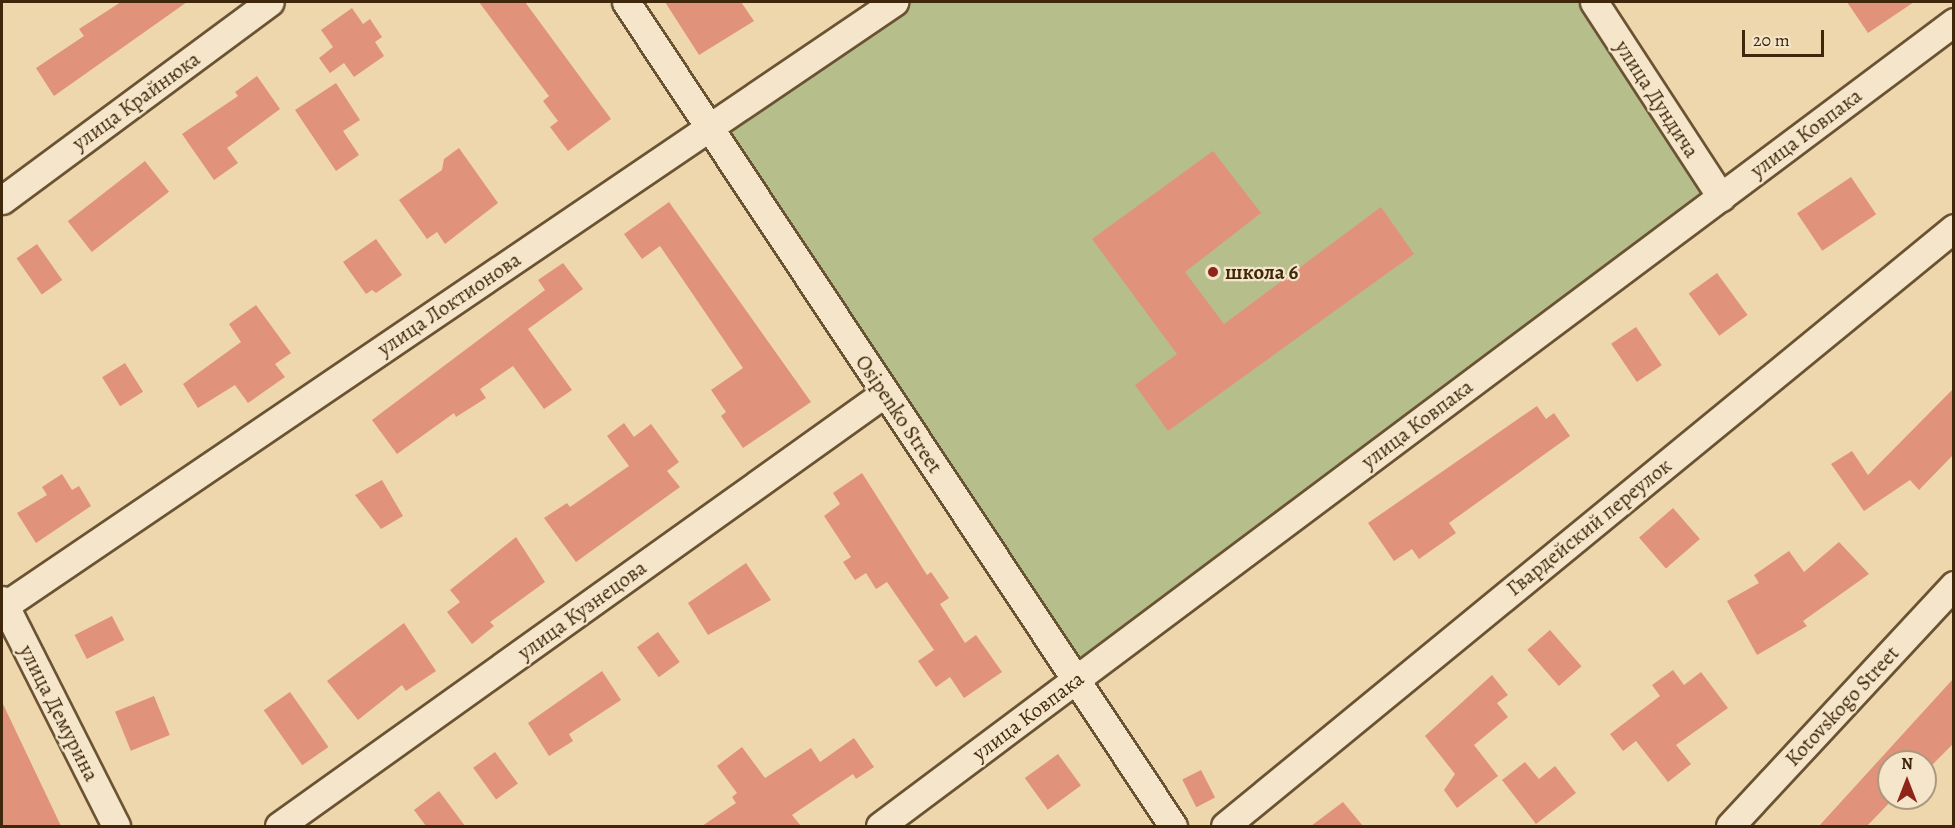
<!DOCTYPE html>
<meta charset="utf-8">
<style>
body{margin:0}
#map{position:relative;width:1955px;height:828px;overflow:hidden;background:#efd7ad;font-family:Alegreya,serif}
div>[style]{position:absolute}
.green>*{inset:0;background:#b6bf8c}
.building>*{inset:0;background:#e0927a;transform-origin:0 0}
.roads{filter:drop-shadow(2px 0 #6a5333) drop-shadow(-2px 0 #6a5333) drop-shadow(0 2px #6a5333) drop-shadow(0 -2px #6a5333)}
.street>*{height:27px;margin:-13.5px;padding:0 13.5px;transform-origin:13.5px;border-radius:13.5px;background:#f5e5ca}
.dots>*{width:16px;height:16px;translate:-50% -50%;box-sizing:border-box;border:3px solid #f5e5ca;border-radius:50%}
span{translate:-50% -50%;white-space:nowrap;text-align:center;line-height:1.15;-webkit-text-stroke:4.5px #f5e5ca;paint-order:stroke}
.street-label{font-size:21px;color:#3e270a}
.poi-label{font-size:21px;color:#3e270a;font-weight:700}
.left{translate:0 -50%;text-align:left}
.frame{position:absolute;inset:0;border:3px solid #3e270a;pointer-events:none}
.north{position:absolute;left:1877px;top:750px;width:60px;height:60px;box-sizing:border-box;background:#f5e5ca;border:2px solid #ac997d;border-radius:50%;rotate:0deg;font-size:16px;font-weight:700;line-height:24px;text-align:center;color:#3e270a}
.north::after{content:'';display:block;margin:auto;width:21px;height:27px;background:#8f2418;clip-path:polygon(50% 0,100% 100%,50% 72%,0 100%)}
.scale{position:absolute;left:1742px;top:30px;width:82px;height:27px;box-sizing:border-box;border:3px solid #3e270a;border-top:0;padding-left:8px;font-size:18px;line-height:21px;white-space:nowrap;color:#3e270a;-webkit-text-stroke:4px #f5e5ca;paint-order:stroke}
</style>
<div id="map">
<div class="green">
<i style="clip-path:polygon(894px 2px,1594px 2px,1721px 197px,1075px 680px,709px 127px)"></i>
</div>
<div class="building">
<i style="clip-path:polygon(121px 2px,187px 2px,54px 96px,36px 68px,84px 36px,79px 29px)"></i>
<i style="clip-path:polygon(479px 2px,525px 2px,611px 119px,568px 151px,550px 127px,558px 121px,543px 101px,549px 96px)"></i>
<i style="clip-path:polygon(665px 2px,741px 2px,754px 21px,699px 55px)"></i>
<i style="clip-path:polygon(1847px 2px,1914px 2px,1868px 33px)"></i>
<i style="clip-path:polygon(352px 8px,363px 24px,370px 19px,382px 37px,375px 42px,384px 56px,354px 77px,344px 63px,330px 73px,319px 58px,333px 47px,321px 30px)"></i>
<i style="clip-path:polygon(257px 76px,280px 109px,227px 148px,238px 163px,214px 180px,182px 134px,238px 96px,235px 92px)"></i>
<i style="clip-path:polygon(336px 83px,360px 120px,343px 131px,359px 155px,336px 171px,295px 110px)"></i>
<i style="clip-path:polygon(459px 148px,498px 203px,445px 244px,437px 232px,427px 239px,399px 200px,442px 170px,444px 159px)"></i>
<i style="clip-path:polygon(1213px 151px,1261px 213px,1185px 272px,1224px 324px,1381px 207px,1414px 254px,1168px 431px,1135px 385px,1177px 354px,1092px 239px)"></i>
<i style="left:145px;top:161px;width:39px;height:98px;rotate:52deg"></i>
<i style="left:1851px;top:177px;width:45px;height:65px;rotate:56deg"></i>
<i style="clip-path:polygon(669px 202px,811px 402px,743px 448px,721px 416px,726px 412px,711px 390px,743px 368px,660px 246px,642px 259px,624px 234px)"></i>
<i style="clip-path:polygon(376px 239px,402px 275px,376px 293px,372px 290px,366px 294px,343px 262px)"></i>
<i style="left:37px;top:244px;width:44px;height:25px;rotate:55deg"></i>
<i style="clip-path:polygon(563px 263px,583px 289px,528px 329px,572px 390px,544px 409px,513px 366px,480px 389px,486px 398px,456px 417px,454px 413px,397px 454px,372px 420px,545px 290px,538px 280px)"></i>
<i style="left:1717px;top:273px;width:52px;height:35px;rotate:54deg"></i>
<i style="clip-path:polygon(256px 305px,291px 353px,275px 364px,285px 377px,248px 403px,235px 385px,198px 408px,183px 384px,241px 342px,229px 324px)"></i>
<i style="left:1636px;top:327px;width:46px;height:30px;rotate:56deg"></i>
<i style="left:125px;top:363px;width:34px;height:27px;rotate:58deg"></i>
<i style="clip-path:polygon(1953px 389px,1953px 455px,1919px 490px,1910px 480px,1864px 511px,1831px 464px,1852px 451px,1868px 475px)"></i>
<i style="clip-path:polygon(1537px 406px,1546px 419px,1554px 413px,1570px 436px,1449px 523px,1456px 533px,1419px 559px,1412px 549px,1394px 561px,1368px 523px)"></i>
<i style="clip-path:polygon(624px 423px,634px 437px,651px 424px,679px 462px,667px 471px,680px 487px,576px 562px,544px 518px,567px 503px,570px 507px,629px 466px,607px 436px)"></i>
<i style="clip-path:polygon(862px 473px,927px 575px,931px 572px,949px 598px,940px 604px,965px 643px,976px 635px,1002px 672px,964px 698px,950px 677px,936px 687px,918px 661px,934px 650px,887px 582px,876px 589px,866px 573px,855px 580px,843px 562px,851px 557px,824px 516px,840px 504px,833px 493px)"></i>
<i style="clip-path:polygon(62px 474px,72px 490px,79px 486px,91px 506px,36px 543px,17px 513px,47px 495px,42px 487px)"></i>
<i style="clip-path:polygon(382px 480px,403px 516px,381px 529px,355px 495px)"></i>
<i style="left:1673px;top:508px;width:41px;height:45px;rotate:49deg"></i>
<i style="clip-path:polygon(516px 537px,545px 582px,490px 622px,494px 626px,472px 644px,447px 612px,460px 602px,450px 590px)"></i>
<i style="clip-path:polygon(1839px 542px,1869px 574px,1803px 621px,1807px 626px,1757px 655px,1727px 601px,1759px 583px,1754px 575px,1789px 551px,1804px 572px)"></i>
<i style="clip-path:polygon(746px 563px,771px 600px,708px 635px,688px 603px)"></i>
<i style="left:112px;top:616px;width:27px;height:42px;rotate:63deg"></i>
<i style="clip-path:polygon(404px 623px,436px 671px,406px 691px,402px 685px,358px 720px,327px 681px)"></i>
<i style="left:1550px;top:630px;width:48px;height:30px;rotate:49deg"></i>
<i style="left:658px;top:632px;width:37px;height:26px;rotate:54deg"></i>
<i style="clip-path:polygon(1673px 670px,1684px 685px,1701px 672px,1728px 708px,1676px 745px,1691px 764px,1668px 782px,1636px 741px,1623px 751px,1610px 734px,1660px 696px,1652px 685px)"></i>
<i style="clip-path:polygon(602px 671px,621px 700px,569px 734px,573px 741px,549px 756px,528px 723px)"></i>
<i style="clip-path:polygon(1492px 675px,1508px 695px,1497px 703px,1508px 717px,1474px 745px,1498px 776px,1457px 808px,1444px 790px,1455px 774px,1425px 736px)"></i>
<i style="clip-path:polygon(1953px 679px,1953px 744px,1925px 772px,1925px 762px,1889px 762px,1889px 798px,1894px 798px,1867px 826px,1819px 826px)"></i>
<i style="left:290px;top:692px;width:67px;height:32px;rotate:55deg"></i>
<i style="left:154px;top:696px;width:42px;height:42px;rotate:68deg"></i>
<i style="clip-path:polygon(2px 702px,61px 826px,2px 826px)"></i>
<i style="clip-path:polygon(854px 738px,874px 767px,856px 779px,853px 774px,792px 815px,801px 826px,702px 826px,736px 803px,732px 797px,737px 793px,717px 766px,742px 747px,765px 778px,811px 748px,820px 762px)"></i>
<i style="left:495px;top:752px;width:39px;height:27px;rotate:54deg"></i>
<i style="left:1058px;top:754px;width:39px;height:41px;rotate:54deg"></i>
<i style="clip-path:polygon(1525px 762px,1539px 779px,1555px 766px,1576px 793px,1536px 824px,1502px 780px)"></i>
<i style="left:1201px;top:770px;width:31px;height:21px;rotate:63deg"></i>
<i style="clip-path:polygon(439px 791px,465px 826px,426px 826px,414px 810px)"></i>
<i style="clip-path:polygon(1343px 802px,1363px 826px,1311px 826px)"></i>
</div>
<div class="roads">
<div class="street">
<i style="left:626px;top:2px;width:989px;rotate:56.42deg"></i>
<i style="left:1594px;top:2px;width:233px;rotate:56.9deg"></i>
<i style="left:2px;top:200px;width:333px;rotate:-36.5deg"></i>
<i style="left:2px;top:600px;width:253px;rotate:63.2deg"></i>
<i style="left:4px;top:606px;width:1076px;rotate:-34.16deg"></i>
<i style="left:279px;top:826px;width:745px;rotate:-35.55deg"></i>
<i style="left:880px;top:826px;width:1342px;rotate:-36.82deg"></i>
<i style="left:1225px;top:826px;width:943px;rotate:-39.36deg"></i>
<i style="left:1730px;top:826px;width:329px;rotate:-47.1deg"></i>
</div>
</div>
<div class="dots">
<i style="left:1213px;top:272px;background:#8f2418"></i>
</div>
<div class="street-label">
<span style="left:1657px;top:99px;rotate:57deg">улица Дундича</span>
<span style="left:136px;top:101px;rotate:-36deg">улица Крайнюка</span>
<span style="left:1806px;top:133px;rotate:-37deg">улица Ковпака</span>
<span style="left:449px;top:304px;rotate:-34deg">улица Локтионова</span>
<span style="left:899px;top:414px;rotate:56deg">Osipenko Street</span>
<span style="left:1417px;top:424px;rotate:-37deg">улица Ковпака</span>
<span style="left:1589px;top:527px;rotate:-39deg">Гвардейский переулок</span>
<span style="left:582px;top:610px;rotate:-36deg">улица Кузнецова</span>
<span style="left:1842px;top:706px;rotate:-47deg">Kotovskogo Street</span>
<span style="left:59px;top:713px;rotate:63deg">улица Демурина</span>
<span style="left:1028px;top:716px;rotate:-37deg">улица Ковпака</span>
</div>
<div class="poi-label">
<span class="left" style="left:1225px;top:272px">школа 6</span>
</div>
<div class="frame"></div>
<div class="north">N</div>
<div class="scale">20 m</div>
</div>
